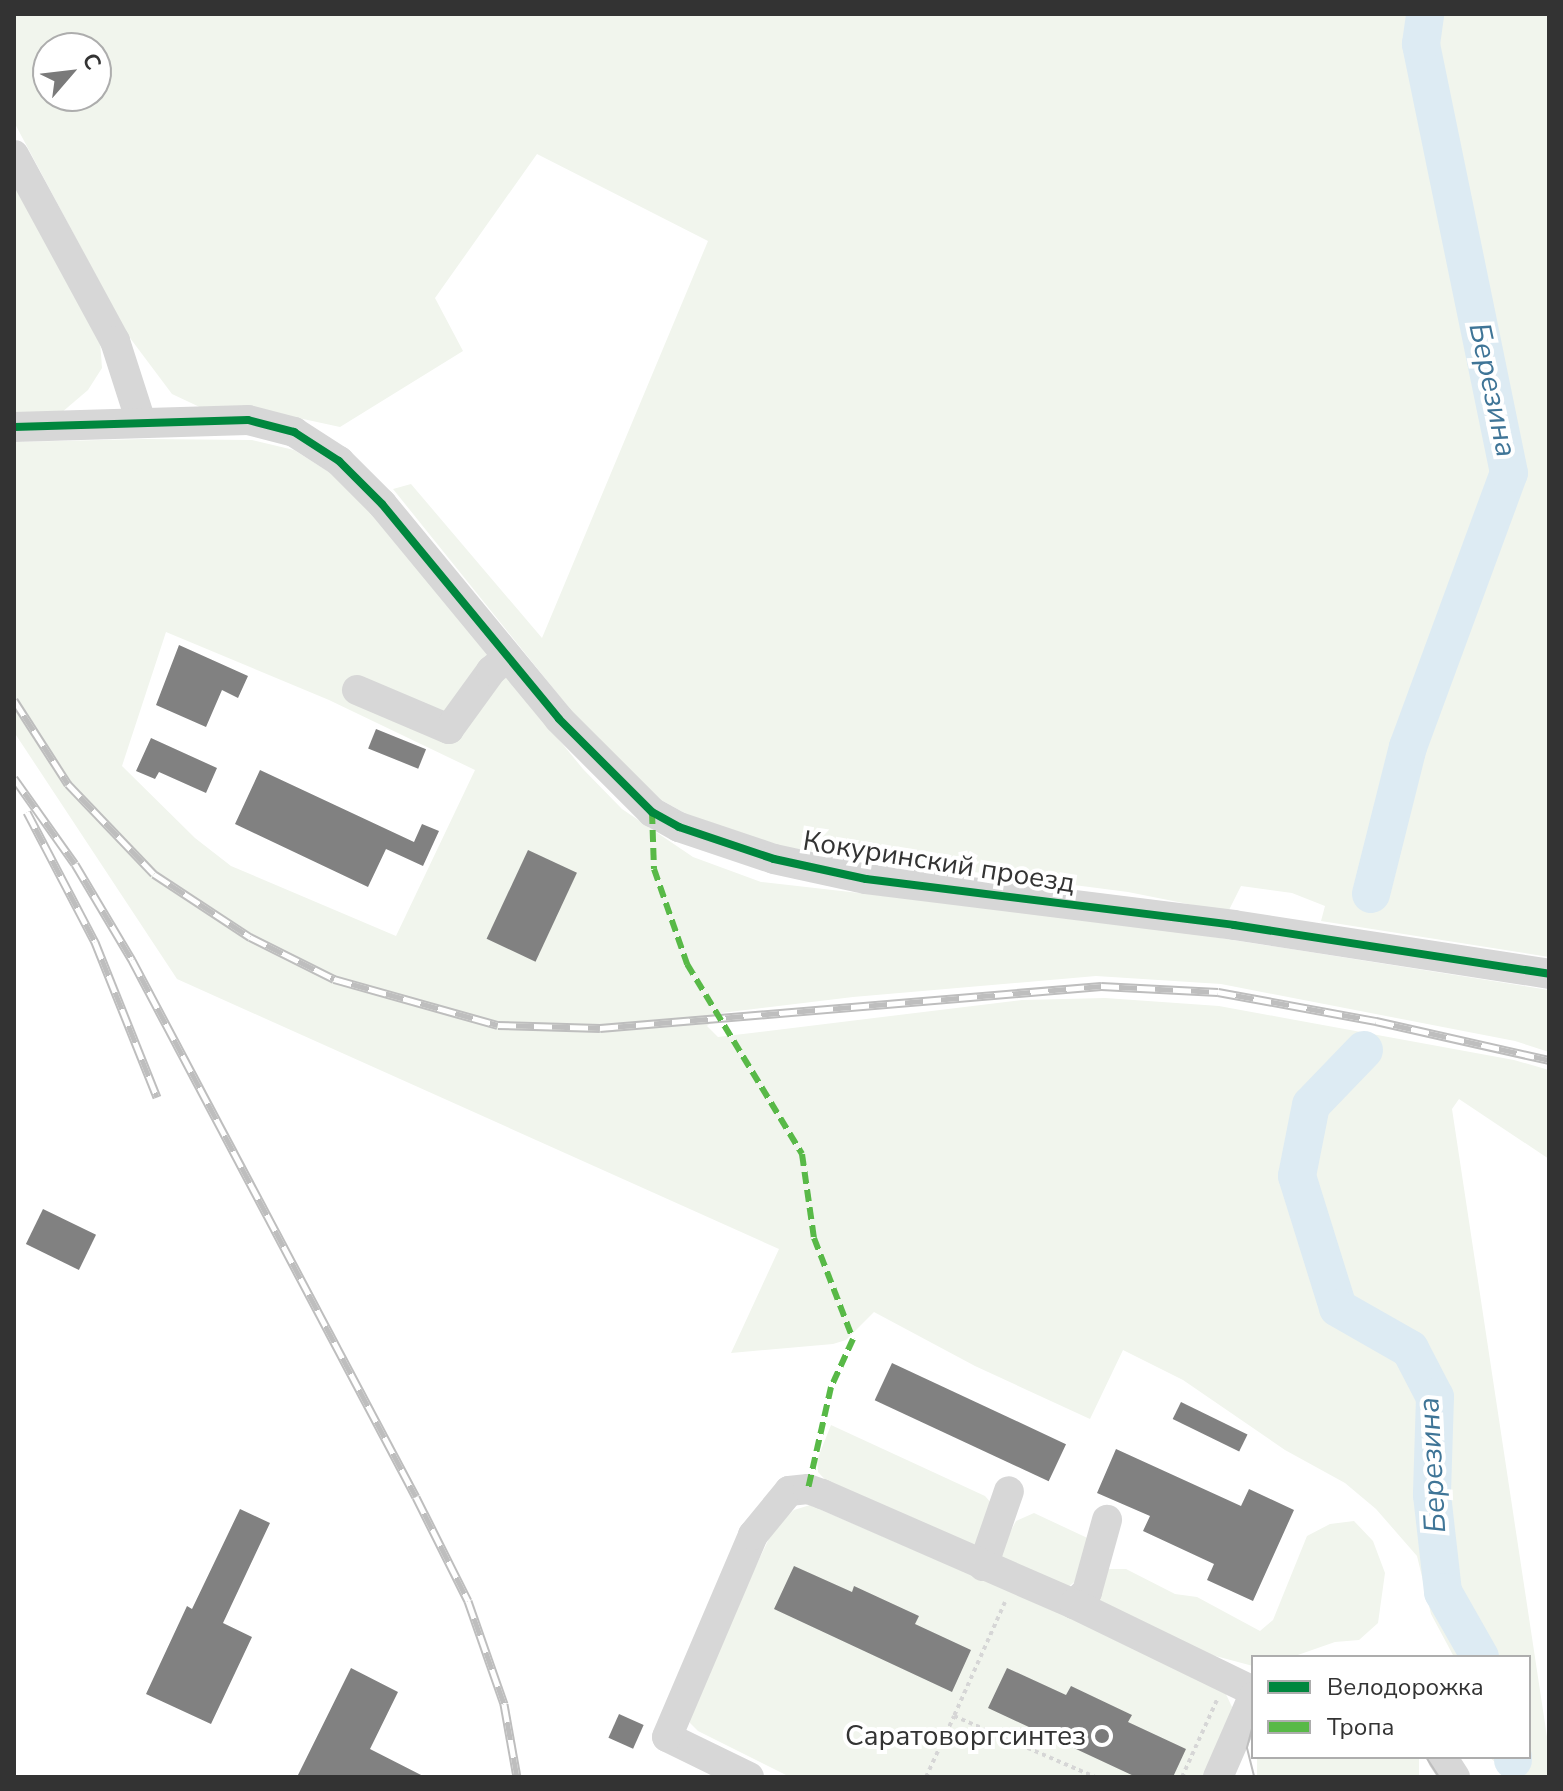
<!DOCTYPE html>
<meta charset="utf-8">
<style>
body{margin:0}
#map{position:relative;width:1563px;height:1791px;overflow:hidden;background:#fff;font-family:"Nunito Sans",sans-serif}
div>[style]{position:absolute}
.green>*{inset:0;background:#f1f5ed;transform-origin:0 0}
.river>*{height:38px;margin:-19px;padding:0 19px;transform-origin:19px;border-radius:19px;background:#ddebf3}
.building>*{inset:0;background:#818181;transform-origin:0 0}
.path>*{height:4px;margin-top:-2px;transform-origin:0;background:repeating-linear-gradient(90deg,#d6d6d6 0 4px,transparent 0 8px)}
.minor>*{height:30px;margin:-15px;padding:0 15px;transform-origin:15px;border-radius:15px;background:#d7d7d7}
.tram>*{height:2px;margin:-1px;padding:0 1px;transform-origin:1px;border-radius:1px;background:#bebebe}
.rail>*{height:9px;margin-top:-4.5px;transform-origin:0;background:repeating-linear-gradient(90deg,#fff 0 18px,#bebebe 0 36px);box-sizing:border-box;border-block:2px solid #bebebe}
.quiet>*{height:6px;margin-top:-3px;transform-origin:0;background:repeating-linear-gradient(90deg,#58b947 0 12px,transparent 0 18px)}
.cycleway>*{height:8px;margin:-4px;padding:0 4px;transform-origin:4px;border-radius:4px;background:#00873e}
.dots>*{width:22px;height:22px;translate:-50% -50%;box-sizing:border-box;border:4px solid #fff;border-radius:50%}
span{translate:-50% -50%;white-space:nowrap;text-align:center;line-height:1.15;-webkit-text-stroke:8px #fff;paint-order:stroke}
.street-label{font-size:28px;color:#333}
.poi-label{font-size:28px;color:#333}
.right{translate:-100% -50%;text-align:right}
.water-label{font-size:30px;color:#3f7597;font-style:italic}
.frame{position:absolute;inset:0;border:16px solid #333;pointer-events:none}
.legend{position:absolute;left:1251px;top:1655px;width:280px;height:104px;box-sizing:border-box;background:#fff;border:2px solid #adadad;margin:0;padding:10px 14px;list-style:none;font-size:24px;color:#333}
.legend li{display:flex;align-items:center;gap:16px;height:40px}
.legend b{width:40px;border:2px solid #adadad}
.north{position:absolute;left:32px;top:32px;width:80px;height:80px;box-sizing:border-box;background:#fff;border:2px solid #adadad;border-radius:50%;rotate:62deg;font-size:22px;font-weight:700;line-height:32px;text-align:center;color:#333}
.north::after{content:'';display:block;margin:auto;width:28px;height:36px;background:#7a7a7a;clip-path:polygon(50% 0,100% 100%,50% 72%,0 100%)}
</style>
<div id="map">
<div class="green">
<i style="clip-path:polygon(evenodd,14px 14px,1549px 14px,1549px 957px,1321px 921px,1325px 906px,1292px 893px,1241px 886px,1228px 912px,1128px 892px,782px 847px,699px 821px,656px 797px,602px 749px,393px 489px,411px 484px,542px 638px,708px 241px,537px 154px,435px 298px,463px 351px,340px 427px,271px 412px,206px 410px,172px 394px,127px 334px,14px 122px,14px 14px,48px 48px,96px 48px,96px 96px,48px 96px,48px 48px)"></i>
<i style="clip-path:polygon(14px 183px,100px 341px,102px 368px,88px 390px,61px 413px,14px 413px)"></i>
<i style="clip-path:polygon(evenodd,145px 439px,252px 440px,294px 450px,340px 479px,385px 528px,583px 769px,622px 809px,693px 857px,761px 882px,1132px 924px,1549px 990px,1549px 1052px,1515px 1041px,1221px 984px,1096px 976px,853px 997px,721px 1013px,707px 1026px,718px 1037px,1022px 1000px,1105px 998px,1219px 1006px,1514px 1060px,1549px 1070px,1549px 1159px,1459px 1099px,1452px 1109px,1549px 1750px,1549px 1777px,1513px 1777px,1489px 1757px,1529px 1757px,1529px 1657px,1454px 1657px,1431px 1614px,1417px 1556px,1376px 1509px,1345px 1483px,1285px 1450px,1183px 1380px,1123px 1350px,1090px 1419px,975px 1366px,874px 1312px,846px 1340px,833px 1344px,731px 1353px,779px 1249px,177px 979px,14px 732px,14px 442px,145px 439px,166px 632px,329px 700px,475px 770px,396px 936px,231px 866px,195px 838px,122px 766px,166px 632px)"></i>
<i style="clip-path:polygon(831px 1425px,985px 1496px,992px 1504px,986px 1540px,971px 1547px,830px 1485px,818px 1472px,817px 1460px)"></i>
<i style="clip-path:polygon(810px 1505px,1134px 1645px,1224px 1690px,1232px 1707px,1212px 1777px,790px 1777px,698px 1731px,690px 1723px,688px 1709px,774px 1528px,794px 1510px)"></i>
<i style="clip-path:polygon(1034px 1513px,1096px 1542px,1078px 1579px,1067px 1588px,1004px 1563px,1000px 1552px,1016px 1521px)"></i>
<i style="clip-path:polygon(1354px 1521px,1373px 1541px,1385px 1573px,1378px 1623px,1359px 1640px,1335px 1642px,1292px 1657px,1253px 1657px,1253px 1666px,1208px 1654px,1098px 1602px,1108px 1569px,1126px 1569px,1175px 1594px,1197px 1597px,1260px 1631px,1273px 1620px,1307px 1536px,1330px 1524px)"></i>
<i style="left:1257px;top:1757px;width:162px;height:21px"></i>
</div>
<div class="river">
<i style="left:1371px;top:894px;width:152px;rotate:-75.9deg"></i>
<i style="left:1408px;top:747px;width:292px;rotate:-69.8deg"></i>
<i style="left:1509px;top:473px;width:438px;rotate:-101.6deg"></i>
<i style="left:1421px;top:44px;width:30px;rotate:-82deg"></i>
<i style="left:1364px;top:1050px;width:76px;rotate:133.9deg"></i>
<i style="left:1311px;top:1105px;width:72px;rotate:101.2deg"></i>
<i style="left:1297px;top:1176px;width:138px;rotate:72.7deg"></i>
<i style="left:1338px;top:1308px;width:83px;rotate:29.7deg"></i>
<i style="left:1410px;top:1349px;width:54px;rotate:62.5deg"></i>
<i style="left:1435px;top:1397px;width:98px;rotate:91.8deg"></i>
<i style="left:1432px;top:1495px;width:98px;rotate:83.5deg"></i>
<i style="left:1443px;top:1592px;width:75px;rotate:60.4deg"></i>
<i style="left:1513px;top:1757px;width:3px;rotate:90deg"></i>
</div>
<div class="building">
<i style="clip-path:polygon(179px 645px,248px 676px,238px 698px,222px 690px,206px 727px,156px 705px)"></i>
<i style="left:376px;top:729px;width:54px;height:21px;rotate:22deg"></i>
<i style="clip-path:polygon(151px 738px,217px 768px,206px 793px,159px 772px,155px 779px,136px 771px)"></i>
<i style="clip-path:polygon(260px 770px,414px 842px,422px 824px,439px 831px,423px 866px,386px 849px,368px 887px,235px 824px)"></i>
<i style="left:528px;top:850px;width:54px;height:98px;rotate:25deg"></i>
<i style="left:43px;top:1209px;width:59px;height:39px;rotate:26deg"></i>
<i style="left:892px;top:1363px;width:192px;height:41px;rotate:25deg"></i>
<i style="left:1181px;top:1402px;width:74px;height:19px;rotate:26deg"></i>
<i style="clip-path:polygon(1116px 1449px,1241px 1506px,1249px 1489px,1294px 1510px,1253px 1601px,1207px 1580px,1214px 1564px,1143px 1531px,1150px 1516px,1097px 1493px)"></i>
<i style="clip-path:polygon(240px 1509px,270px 1523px,223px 1623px,252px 1637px,211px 1724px,146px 1694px,187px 1606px,192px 1609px)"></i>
<i style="clip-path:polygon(794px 1566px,852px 1592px,854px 1586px,919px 1616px,915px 1624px,971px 1650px,952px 1692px,774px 1609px)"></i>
<i style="clip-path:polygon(351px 1668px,398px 1692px,370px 1749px,425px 1777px,297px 1777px)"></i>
<i style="clip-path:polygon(1007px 1668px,1066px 1695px,1071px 1686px,1132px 1715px,1128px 1722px,1186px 1749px,1173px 1777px,1136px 1777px,988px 1708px)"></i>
<i style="left:619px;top:1714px;width:27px;height:26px;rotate:24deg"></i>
</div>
<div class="path">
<i style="left:1005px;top:1602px;width:125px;rotate:114.1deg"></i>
<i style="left:954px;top:1716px;width:154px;rotate:23.4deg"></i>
<i style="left:926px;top:1777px;width:67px;rotate:-65.3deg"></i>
<i style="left:1182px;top:1777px;width:85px;rotate:-65.6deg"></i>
</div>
<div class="minor">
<i style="left:14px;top:155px;width:212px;rotate:61.5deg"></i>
<i style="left:115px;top:341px;width:85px;rotate:72.2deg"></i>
<i style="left:14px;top:427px;width:234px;rotate:-1.7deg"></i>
<i style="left:248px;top:420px;width:48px;rotate:14.6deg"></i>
<i style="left:294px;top:432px;width:54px;rotate:32.8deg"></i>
<i style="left:339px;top:461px;width:61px;rotate:45deg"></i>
<i style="left:382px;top:504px;width:278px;rotate:50.5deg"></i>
<i style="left:559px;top:719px;width:132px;rotate:45deg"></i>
<i style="left:652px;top:812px;width:31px;rotate:29deg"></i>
<i style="left:679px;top:827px;width:100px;rotate:18.6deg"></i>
<i style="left:774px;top:859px;width:94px;rotate:12.3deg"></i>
<i style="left:866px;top:879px;width:371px;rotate:7.1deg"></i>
<i style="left:1234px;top:925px;width:319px;rotate:8.8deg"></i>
<i style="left:357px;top:690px;width:100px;rotate:23deg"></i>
<i style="left:449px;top:729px;width:72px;rotate:-54.1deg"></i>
<i style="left:491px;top:671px;width:21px;rotate:-41deg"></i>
<i style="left:983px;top:1566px;width:79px;rotate:-70.9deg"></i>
<i style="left:1074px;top:1604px;width:18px;rotate:-43deg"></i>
<i style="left:1087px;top:1592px;width:75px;rotate:-74.5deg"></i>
<i style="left:1442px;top:1757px;width:24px;rotate:57deg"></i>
<i style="left:749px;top:1777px;width:91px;rotate:-154deg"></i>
<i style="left:667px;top:1737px;width:220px;rotate:-66.9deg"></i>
<i style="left:753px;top:1535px;width:57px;rotate:-50.7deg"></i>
<i style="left:789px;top:1491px;width:19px;rotate:-6deg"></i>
<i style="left:808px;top:1489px;width:15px;rotate:20deg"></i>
<i style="left:822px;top:1494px;width:275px;rotate:23.6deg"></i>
<i style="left:1074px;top:1604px;width:199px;rotate:25.9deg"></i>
<i style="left:1218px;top:1777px;width:87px;rotate:-66.4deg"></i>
</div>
<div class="tram">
<i style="left:1253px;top:1725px;width:24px;rotate:105deg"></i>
<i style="left:1247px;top:1748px;width:30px;rotate:76deg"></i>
<i style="left:1426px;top:1757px;width:24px;rotate:57deg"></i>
</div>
<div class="rail">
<i style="left:14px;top:700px;width:100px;rotate:57.3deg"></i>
<i style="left:68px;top:784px;width:124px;rotate:46.3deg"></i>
<i style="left:154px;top:874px;width:115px;rotate:33.3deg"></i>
<i style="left:250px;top:937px;width:94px;rotate:26.6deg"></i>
<i style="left:334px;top:979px;width:170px;rotate:15.7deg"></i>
<i style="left:498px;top:1025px;width:102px;rotate:1.7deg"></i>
<i style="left:600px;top:1028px;width:503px;rotate:-4.79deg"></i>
<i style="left:1101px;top:986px;width:117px;rotate:2.9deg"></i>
<i style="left:1218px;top:992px;width:161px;rotate:10.4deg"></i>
<i style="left:1376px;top:1021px;width:177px;rotate:12.7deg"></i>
<i style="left:14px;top:778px;width:105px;rotate:54.7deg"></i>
<i style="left:75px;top:864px;width:112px;rotate:59.3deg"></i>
<i style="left:132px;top:960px;width:607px;rotate:62.13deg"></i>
<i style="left:416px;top:1497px;width:116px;rotate:63.4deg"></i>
<i style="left:468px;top:1601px;width:109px;rotate:70.7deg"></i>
<i style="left:504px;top:1704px;width:74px;rotate:79.9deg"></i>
<i style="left:27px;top:812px;width:147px;rotate:62.4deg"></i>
<i style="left:95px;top:942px;width:167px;rotate:68.2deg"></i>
</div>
<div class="quiet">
<i style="left:652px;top:812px;width:57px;rotate:88deg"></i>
<i style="left:654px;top:869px;width:101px;rotate:70.8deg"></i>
<i style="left:687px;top:964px;width:222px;rotate:58.8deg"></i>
<i style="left:802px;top:1154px;width:85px;rotate:81.9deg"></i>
<i style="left:814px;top:1238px;width:108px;rotate:68.9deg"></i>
<i style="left:853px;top:1339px;width:53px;rotate:114.6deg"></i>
<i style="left:831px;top:1387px;width:105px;rotate:102.7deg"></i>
</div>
<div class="cycleway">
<i style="left:14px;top:427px;width:234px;rotate:-1.7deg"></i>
<i style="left:248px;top:420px;width:48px;rotate:14.6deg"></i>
<i style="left:294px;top:432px;width:54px;rotate:32.8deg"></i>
<i style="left:339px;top:461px;width:61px;rotate:45deg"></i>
<i style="left:382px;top:504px;width:278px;rotate:50.5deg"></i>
<i style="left:559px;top:719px;width:132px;rotate:45deg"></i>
<i style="left:652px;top:812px;width:31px;rotate:29deg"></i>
<i style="left:679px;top:827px;width:100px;rotate:18.6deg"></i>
<i style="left:774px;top:859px;width:94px;rotate:12.3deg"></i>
<i style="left:866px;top:879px;width:371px;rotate:7.1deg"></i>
<i style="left:1234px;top:925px;width:319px;rotate:8.8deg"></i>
</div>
<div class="dots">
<i style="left:1102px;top:1736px;background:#7a7a7a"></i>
</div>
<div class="street-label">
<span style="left:939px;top:862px;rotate:9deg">Кокуринский проезд</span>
</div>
<div class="poi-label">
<span class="right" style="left:1086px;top:1736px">Саратоворгсинтез</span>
</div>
<div class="water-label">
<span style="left:1492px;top:390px;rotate:78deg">Березина</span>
<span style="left:1433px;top:1465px;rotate:-93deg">Березина</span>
</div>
<div class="frame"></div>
<ul class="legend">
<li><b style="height:10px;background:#00873e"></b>Велодорожка</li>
<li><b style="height:10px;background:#58b947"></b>Тропа</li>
</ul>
<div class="north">С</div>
</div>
